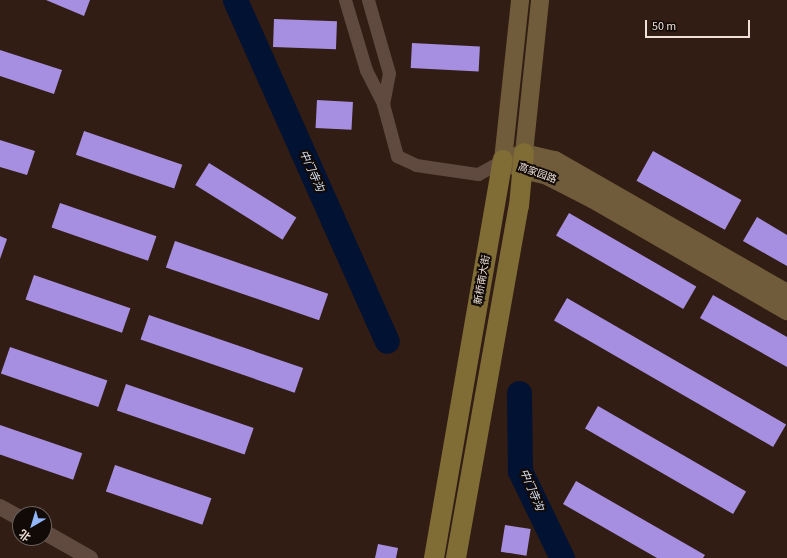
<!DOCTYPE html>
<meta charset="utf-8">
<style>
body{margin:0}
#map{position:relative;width:787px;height:558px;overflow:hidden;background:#311d14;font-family:"Source Sans 3","Noto Sans SC",sans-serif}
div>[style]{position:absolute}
.river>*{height:25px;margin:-12.5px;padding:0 12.5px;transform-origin:12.5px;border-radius:12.5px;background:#011233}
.building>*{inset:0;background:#a68fe0;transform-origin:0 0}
.minor>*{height:13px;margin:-6.5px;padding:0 6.5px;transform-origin:6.5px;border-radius:6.5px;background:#604a3f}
.tertiary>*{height:16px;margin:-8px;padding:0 8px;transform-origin:8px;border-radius:8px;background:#604a3f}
.secondary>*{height:18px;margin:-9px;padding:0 9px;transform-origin:9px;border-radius:9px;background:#705b3a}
.primary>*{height:20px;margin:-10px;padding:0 10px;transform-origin:10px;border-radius:10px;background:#806c35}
span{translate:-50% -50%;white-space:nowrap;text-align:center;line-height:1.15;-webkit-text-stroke:4px #120a06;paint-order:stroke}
.street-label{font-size:10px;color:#efe1da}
.water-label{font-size:11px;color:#d5e2f5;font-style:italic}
.north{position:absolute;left:12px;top:506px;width:40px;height:40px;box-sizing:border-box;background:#120a06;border:1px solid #6a605b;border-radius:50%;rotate:218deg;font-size:11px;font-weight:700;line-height:16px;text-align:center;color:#efe1da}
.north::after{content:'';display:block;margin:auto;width:14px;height:18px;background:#91b8fd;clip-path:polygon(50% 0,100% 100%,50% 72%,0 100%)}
.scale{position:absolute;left:645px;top:20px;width:105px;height:18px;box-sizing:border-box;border:2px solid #efe1da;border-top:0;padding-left:5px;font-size:12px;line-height:14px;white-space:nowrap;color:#efe1da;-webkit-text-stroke:3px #120a06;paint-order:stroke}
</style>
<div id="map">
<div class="river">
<i style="left:235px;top:0;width:373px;rotate:66deg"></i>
<i style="left:519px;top:393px;width:78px;rotate:89.3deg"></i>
<i style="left:520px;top:471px;width:97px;rotate:64.2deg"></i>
</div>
<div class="building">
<i style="clip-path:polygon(46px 0,90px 0,84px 16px)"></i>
<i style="left:274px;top:19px;width:63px;height:28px;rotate:2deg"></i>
<i style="left:412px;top:43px;width:68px;height:25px;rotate:3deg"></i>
<i style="clip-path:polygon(0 50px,62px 70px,54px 94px,0 76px)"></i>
<i style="left:317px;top:100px;width:36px;height:28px;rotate:3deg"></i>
<i style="left:84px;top:131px;width:104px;height:25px;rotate:19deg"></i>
<i style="clip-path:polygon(0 140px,35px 151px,27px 175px,0 167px)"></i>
<i style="left:653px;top:151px;width:101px;height:34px;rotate:29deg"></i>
<i style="left:209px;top:163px;width:103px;height:26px;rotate:32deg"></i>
<i style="left:60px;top:203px;width:102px;height:26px;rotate:19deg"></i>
<i style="left:569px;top:213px;width:147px;height:26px;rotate:30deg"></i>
<i style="clip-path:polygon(757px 217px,787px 235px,787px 266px,743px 241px)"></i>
<i style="clip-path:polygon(0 236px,7px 239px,0 259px)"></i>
<i style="left:175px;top:241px;width:162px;height:28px;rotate:19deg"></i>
<i style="left:34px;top:275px;width:102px;height:26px;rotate:19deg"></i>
<i style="clip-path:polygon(713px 295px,787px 337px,787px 367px,700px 318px)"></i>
<i style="left:567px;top:298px;width:253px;height:26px;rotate:30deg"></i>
<i style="left:149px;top:315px;width:163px;height:26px;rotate:19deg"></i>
<i style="left:10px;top:347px;width:103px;height:28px;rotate:19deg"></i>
<i style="left:126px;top:384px;width:135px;height:28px;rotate:19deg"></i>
<i style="left:598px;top:406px;width:171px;height:26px;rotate:30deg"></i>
<i style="left:0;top:425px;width:87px;height:28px;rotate:19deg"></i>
<i style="left:115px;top:465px;width:102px;height:28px;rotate:19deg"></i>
<i style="clip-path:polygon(576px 481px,705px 555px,703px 558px,657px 558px,563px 504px)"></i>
<i style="left:505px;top:525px;width:26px;height:27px;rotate:9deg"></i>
<i style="clip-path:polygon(378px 544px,398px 548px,396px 558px,375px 558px)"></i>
</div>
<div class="minor">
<i style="left:345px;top:0;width:73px;rotate:73.3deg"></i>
<i style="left:366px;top:70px;width:38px;rotate:63deg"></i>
<i style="left:383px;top:104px;width:54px;rotate:74.9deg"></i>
<i style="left:397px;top:156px;width:21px;rotate:25deg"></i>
<i style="left:416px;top:165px;width:63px;rotate:8.3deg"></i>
<i style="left:478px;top:174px;width:29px;rotate:-29deg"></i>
<i style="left:368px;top:0;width:76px;rotate:74deg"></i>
<i style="left:389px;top:73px;width:32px;rotate:101deg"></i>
</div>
<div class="tertiary">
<i style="left:0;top:507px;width:23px;rotate:29deg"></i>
<i style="left:44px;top:532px;width:53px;rotate:29.5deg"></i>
</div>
<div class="secondary">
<i style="left:524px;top:153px;width:154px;rotate:-84deg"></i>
<i style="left:510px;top:158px;width:15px;rotate:-20deg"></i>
<i style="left:524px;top:153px;width:32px;rotate:13deg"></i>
<i style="left:555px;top:160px;width:267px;rotate:29.8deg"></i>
<i style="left:503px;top:160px;width:161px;rotate:-83.9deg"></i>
<i style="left:509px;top:163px;width:15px;rotate:28deg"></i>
<i style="left:522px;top:170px;width:26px;rotate:13deg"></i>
<i style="left:547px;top:176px;width:51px;rotate:27.1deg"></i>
<i style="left:592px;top:199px;width:225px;rotate:29.9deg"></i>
</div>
<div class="primary">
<i style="left:434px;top:558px;width:404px;rotate:-80.2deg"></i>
<i style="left:456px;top:558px;width:358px;rotate:-79.9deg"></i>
<i style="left:519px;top:206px;width:53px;rotate:-84.6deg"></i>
</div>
<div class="street-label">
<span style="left:537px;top:174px;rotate:20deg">高家园路</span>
<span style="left:483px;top:280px;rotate:-80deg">新桥南大街</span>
</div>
<div class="water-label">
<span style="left:311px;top:171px;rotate:66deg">中门寺沟</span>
<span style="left:531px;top:490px;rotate:67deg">中门寺沟</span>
</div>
<div class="north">北</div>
<div class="scale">50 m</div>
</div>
